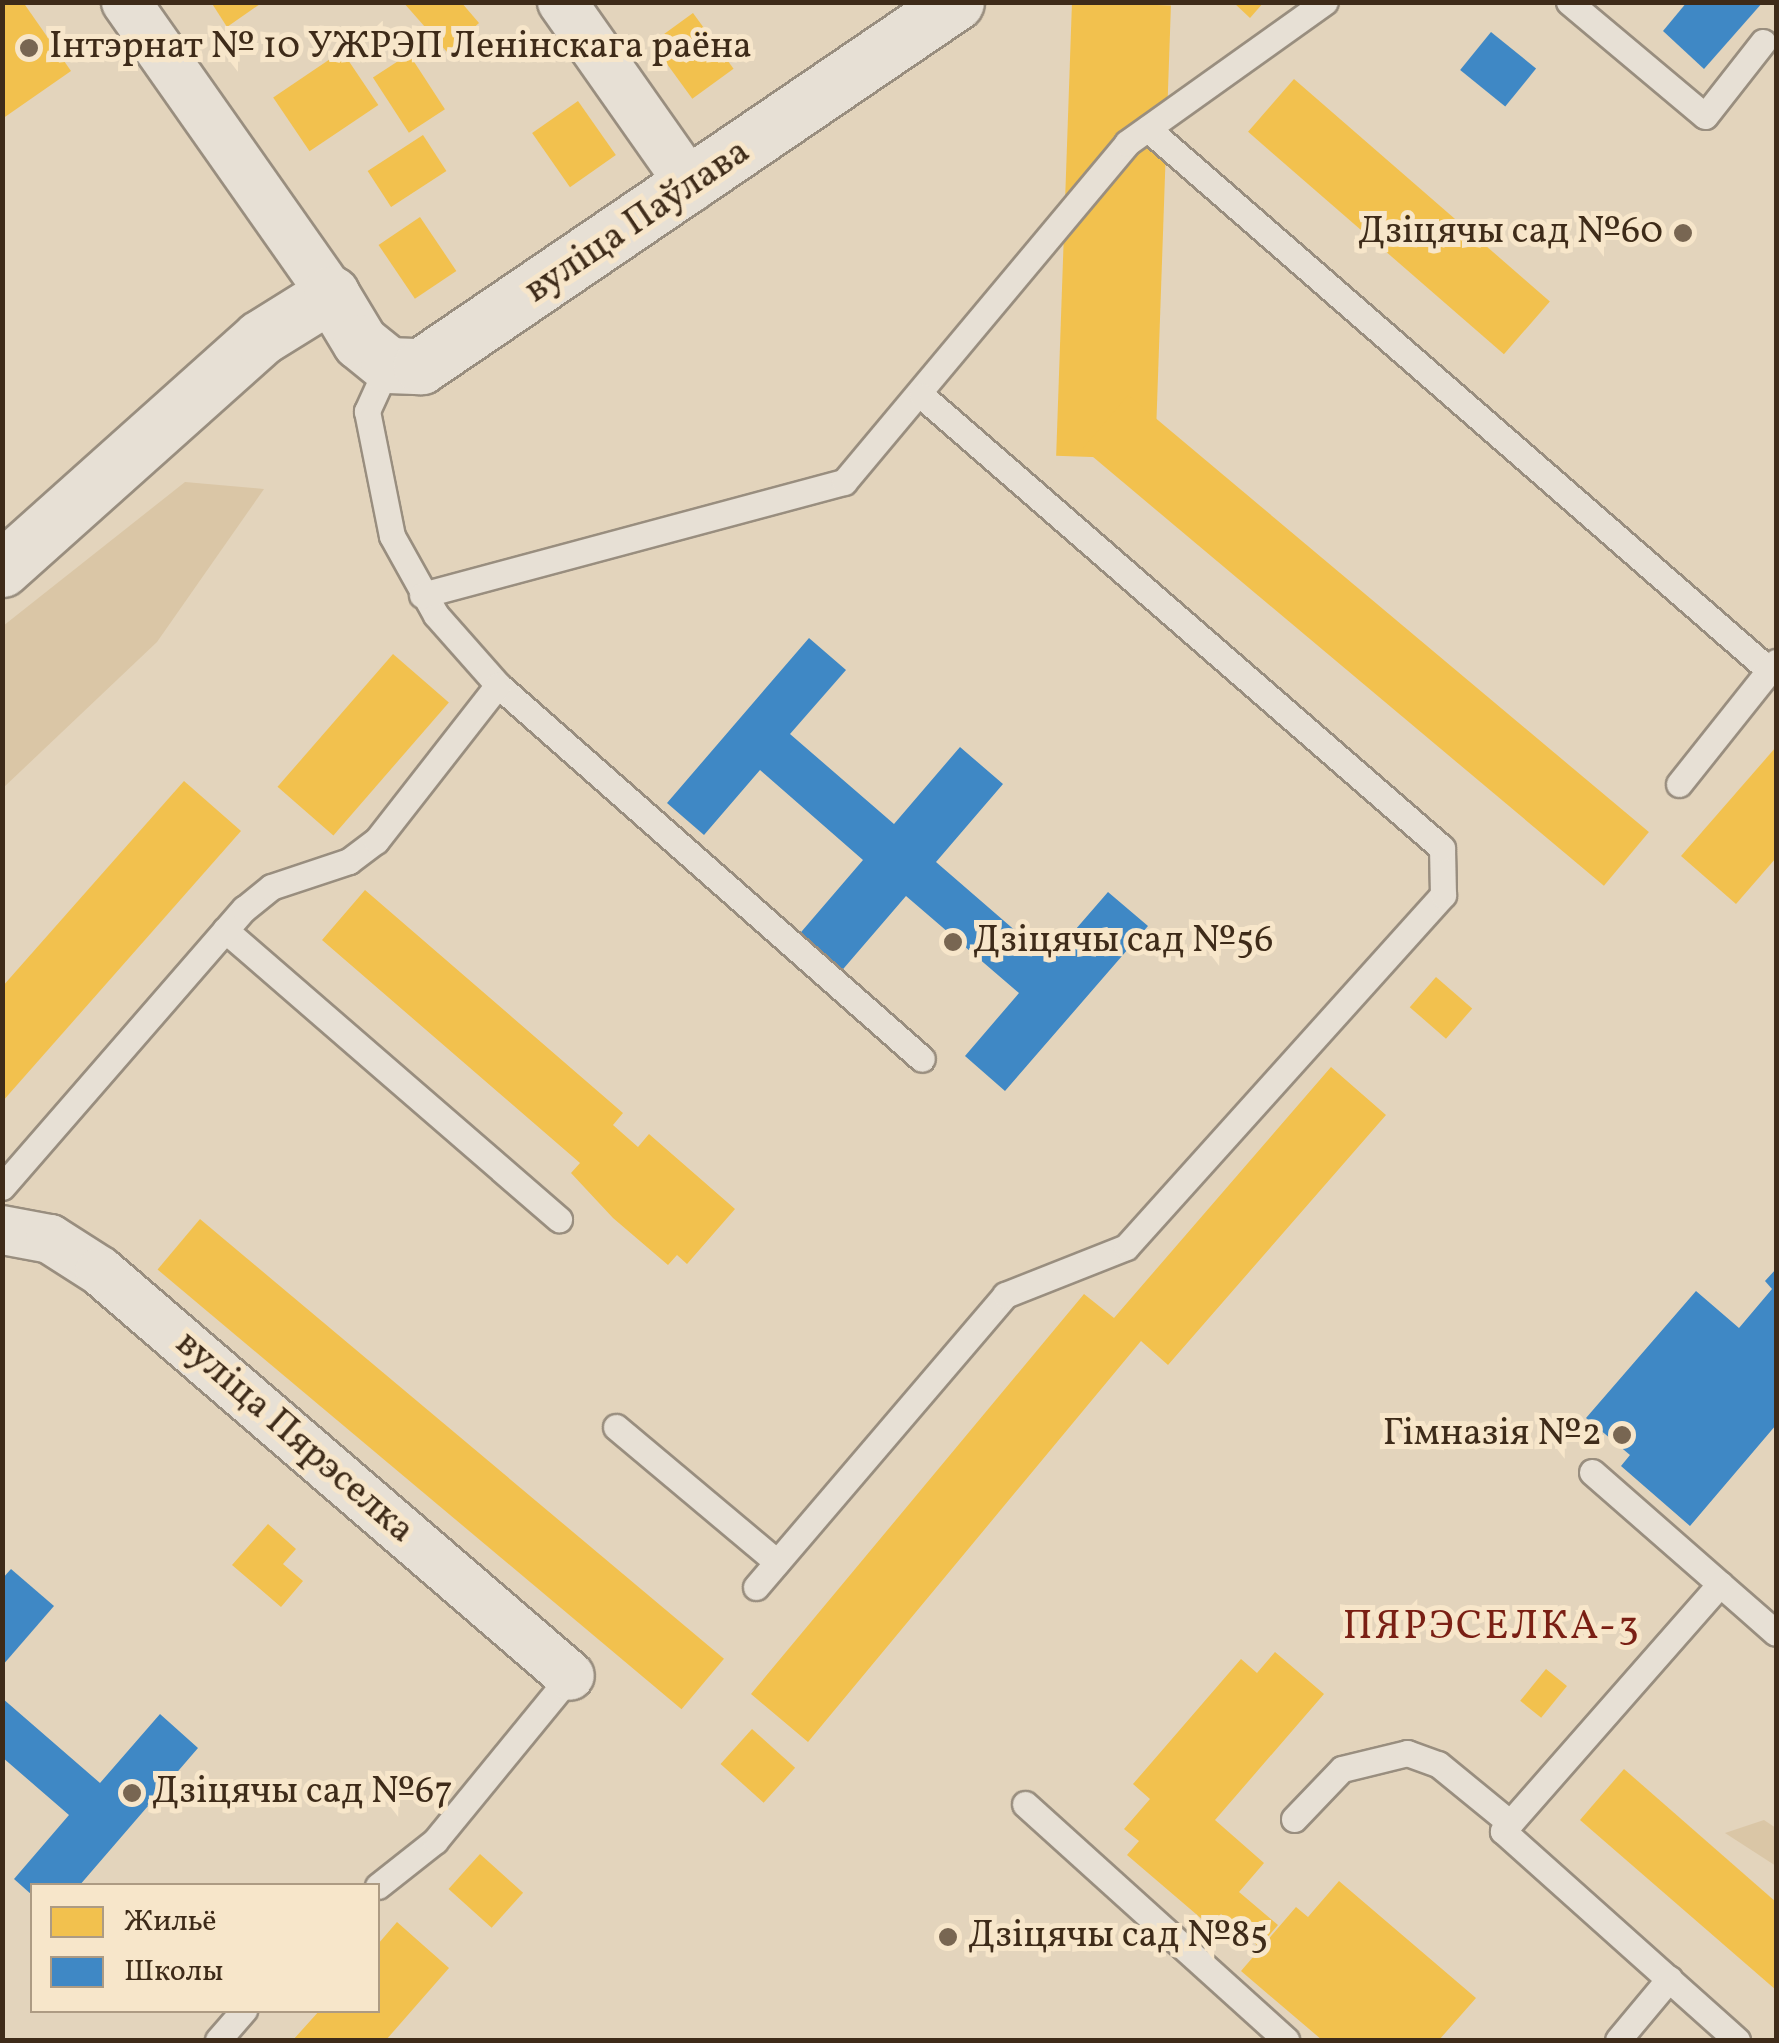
<!DOCTYPE html>
<meta charset="utf-8">
<style>
body{margin:0}
#map{position:relative;width:1779px;height:2043px;overflow:hidden;background:#e3d4bc;font-family:Vollkorn,serif}
div>[style]{position:absolute}
.green>*{inset:0;background:#dac6a6}
.homes>*{inset:0;background:#f2c14e;transform-origin:0 0}
.schools>*{inset:0;background:#3f88c5;transform-origin:0 0}
.roads{filter:drop-shadow(2px 0 #998e7f) drop-shadow(-2px 0 #998e7f) drop-shadow(0 2px #998e7f) drop-shadow(0 -2px #998e7f)}
.service>*{height:25px;margin:-12.5px;padding:0 12.5px;transform-origin:12.5px;border-radius:12.5px;background:#e7e0d5}
.minor>*{height:48px;margin:-24px;padding:0 24px;transform-origin:24px;border-radius:24px;background:#e7e0d5}
.tertiary>*{height:55px;margin:-27.5px;padding:0 27.5px;transform-origin:27.5px;border-radius:27.5px;background:#e7e0d5}
.dots>*{width:28px;height:28px;translate:-50% -50%;box-sizing:border-box;border:5px solid #f7e6ca;border-radius:50%}
span{translate:-50% -50%;white-space:nowrap;text-align:center;line-height:1.15;-webkit-text-stroke:10px #f7e6ca;paint-order:stroke}
.poi-label{font-size:38px;color:#3e2b19}
.left{translate:0 -50%;text-align:left}
.right{translate:-100% -50%;text-align:right}
.street-label{font-size:38px;color:#3e2b19}
.neighbourhood-label{font-size:40px;color:#7a1f14;letter-spacing:2.5px}
.frame{position:absolute;inset:0;border:5px solid #3e2b19;pointer-events:none}
.legend{position:absolute;left:30px;top:1883px;width:350px;height:130px;box-sizing:border-box;background:#f7e6ca;border:2px solid #ad9b83;margin:0;padding:12px 18px;list-style:none;font-size:30px;color:#3e2b19}
.legend li{display:flex;align-items:center;gap:20px;height:50px}
.legend b{width:50px;border:2px solid #ad9b83}
</style>
<div id="map">
<div class="green">
<i style="clip-path:polygon(185px 482px,264px 489px,157px 642px,3px 788px,3px 626px)"></i>
<i style="clip-path:polygon(1764px 1820px,1776px 1828px,1776px 1866px,1725px 1833px)"></i>
</div>
<div class="homes">
<i style="clip-path:polygon(2px 2px,23px 2px,71px 71px,2px 119px)"></i>
<i style="clip-path:polygon(211px 2px,263px 2px,227px 27px)"></i>
<i style="clip-path:polygon(403px 2px,461px 2px,479px 23px,447px 52px)"></i>
<i style="left:1072px;top:2px;width:99px;height:454px;rotate:2deg"></i>
<i style="clip-path:polygon(1233px 2px,1264px 2px,1250px 18px)"></i>
<i style="left:693px;top:13px;width:69px;height:51px;rotate:54deg"></i>
<i style="left:342px;top:51px;width:65px;height:83px;rotate:56deg"></i>
<i style="left:409px;top:54px;width:66px;height:43px;rotate:57deg"></i>
<i style="left:1294px;top:79px;width:339px;height:70px;rotate:41deg"></i>
<i style="left:578px;top:101px;width:66px;height:56px;rotate:55deg"></i>
<i style="left:423px;top:135px;width:43px;height:66px;rotate:57deg"></i>
<i style="left:420px;top:217px;width:65px;height:50px;rotate:56deg"></i>
<i style="left:1128px;top:395px;width:680px;height:70px;rotate:40deg"></i>
<i style="left:393px;top:654px;width:74px;height:176px;rotate:41deg"></i>
<i style="clip-path:polygon(1776px 747px,1776px 858px,1736px 904px,1681px 856px)"></i>
<i style="clip-path:polygon(184px 781px,241px 831px,2px 1102px,2px 987px)"></i>
<i style="clip-path:polygon(365px 890px,623px 1113px,613px 1125px,638px 1147px,649px 1134px,735px 1209px,687px 1264px,677px 1255px,668px 1265px,613px 1218px,571px 1173px,580px 1163px,322px 940px)"></i>
<i style="left:1436px;top:977px;width:48px;height:40px;rotate:41deg"></i>
<i style="clip-path:polygon(1331px 1067px,1386px 1115px,1168px 1365px,1141px 1341px,808px 1742px,751px 1694px,1084px 1294px,1114px 1318px)"></i>
<i style="left:200px;top:1219px;width:684px;height:66px;rotate:40deg"></i>
<i style="clip-path:polygon(268px 1524px,296px 1549px,283px 1564px,303px 1581px,281px 1607px,232px 1565px)"></i>
<i style="clip-path:polygon(1275px 1652px,1324px 1694px,1215px 1820px,1264px 1863px,1239px 1892px,1278px 1925px,1259px 1947px,1221px 1914px,1210px 1926px,1127px 1855px,1139px 1841px,1124px 1829px,1150px 1799px,1133px 1784px,1241px 1659px,1257px 1673px)"></i>
<i style="left:1546px;top:1669px;width:27px;height:41px;rotate:39deg"></i>
<i style="left:752px;top:1729px;width:58px;height:47px;rotate:42deg"></i>
<i style="clip-path:polygon(1624px 1769px,1776px 1902px,1776px 1990px,1580px 1820px)"></i>
<i style="left:480px;top:1854px;width:58px;height:47px;rotate:42deg"></i>
<i style="clip-path:polygon(1339px 1881px,1476px 1998px,1439px 2040px,1322px 2040px,1241px 1971px,1296px 1907px,1308px 1917px)"></i>
<i style="clip-path:polygon(397px 1922px,449px 1968px,386px 2040px,293px 2040px,320px 2010px,378px 2010px,378px 1944px)"></i>
</div>
<div class="schools">
<i style="clip-path:polygon(1687px 2px,1763px 2px,1704px 69px,1663px 31px)"></i>
<i style="left:1491px;top:32px;width:58px;height:49px;rotate:39deg"></i>
<i style="clip-path:polygon(809px 638px,846px 670px,790px 734px,894px 824px,960px 747px,1003px 784px,936px 862px,1049px 960px,1108px 892px,1148px 926px,1005px 1091px,965px 1056px,1019px 993px,906px 896px,838px 975px,796px 938px,863px 860px,760px 770px,704px 835px,667px 803px)"></i>
<i style="clip-path:polygon(1776px 1269px,1776px 1425px,1690px 1526px,1621px 1466px,1630px 1455px,1586px 1418px,1696px 1291px,1739px 1328px,1772px 1289px,1765px 1281px)"></i>
<i style="clip-path:polygon(11px 1569px,54px 1606px,2px 1666px,2px 1579px)"></i>
<i style="clip-path:polygon(2px 1698px,100px 1783px,160px 1714px,198px 1748px,79px 1886px,32px 1886px,32px 1895px,14px 1879px,69px 1815px,2px 1757px)"></i>
</div>
<div class="roads">
<div class="service">
<i style="left:1569px;top:2px;width:177px;rotate:40deg"></i>
<i style="left:1705px;top:116px;width:94px;rotate:-51.9deg"></i>
<i style="left:1148px;top:129px;width:824px;rotate:41.06deg"></i>
<i style="left:388px;top:365px;width:51px;rotate:114.5deg"></i>
<i style="left:367px;top:411px;width:127px;rotate:78.7deg"></i>
<i style="left:392px;top:536px;width:90px;rotate:60.9deg"></i>
<i style="left:436px;top:615px;width:94px;rotate:48.5deg"></i>
<i style="left:498px;top:685px;width:565px;rotate:41.41deg"></i>
<i style="left:422px;top:595px;width:437px;rotate:-15deg"></i>
<i style="left:844px;top:482px;width:442px;rotate:-50.1deg"></i>
<i style="left:1127px;top:143px;width:243px;rotate:-35.5deg"></i>
<i style="left:1679px;top:784px;width:156px;rotate:-51.5deg"></i>
<i style="left:225px;top:930px;width:442px;rotate:40.9deg"></i>
<i style="left:2px;top:1187px;width:369px;rotate:-49deg"></i>
<i style="left:244px;top:909px;width:35px;rotate:-39deg"></i>
<i style="left:271px;top:887px;width:82px;rotate:-18.4deg"></i>
<i style="left:349px;top:861px;width:34px;rotate:-37deg"></i>
<i style="left:376px;top:841px;width:198px;rotate:-52deg"></i>
<i style="left:616px;top:1427px;width:210px;rotate:40deg"></i>
<i style="left:1592px;top:1472px;width:244px;rotate:41.2deg"></i>
<i style="left:1720px;top:1584px;width:329px;rotate:131.3deg"></i>
<i style="left:1503px;top:1831px;width:314px;rotate:41.8deg"></i>
<i style="left:756px;top:1587px;width:384px;rotate:-49.5deg"></i>
<i style="left:1005px;top:1295px;width:130px;rotate:-21.6deg"></i>
<i style="left:1126px;top:1247px;width:474px;rotate:-48deg"></i>
<i style="left:1443px;top:895px;width:47px;rotate:-91.2deg"></i>
<i style="left:1442px;top:848px;width:689px;rotate:-139deg"></i>
<i style="left:1025px;top:1804px;width:352px;rotate:42.1deg"></i>
<i style="left:1294px;top:1819px;width:69px;rotate:-46.2deg"></i>
<i style="left:1342px;top:1769px;width:67px;rotate:-13.8deg"></i>
<i style="left:1407px;top:1753px;width:33px;rotate:20deg"></i>
<i style="left:1438px;top:1764px;width:93px;rotate:39.3deg"></i>
<i style="left:378px;top:1886px;width:73px;rotate:-38.3deg"></i>
<i style="left:435px;top:1841px;width:213px;rotate:-50.7deg"></i>
<i style="left:218px;top:2040px;width:40px;rotate:-49deg"></i>
<i style="left:1618px;top:2040px;width:80px;rotate:-50.1deg"></i>
</div>
<div class="minor">
<i style="left:126px;top:2px;width:357px;rotate:54.9deg"></i>
<i style="left:562px;top:2px;width:226px;rotate:54.9deg"></i>
<i style="left:2px;top:1230px;width:49px;rotate:10.6deg"></i>
<i style="left:50px;top:1239px;width:59px;rotate:32.6deg"></i>
<i style="left:100px;top:1271px;width:620px;rotate:40.75deg"></i>
</div>
<div class="tertiary">
<i style="left:2px;top:569px;width:346px;rotate:-41.8deg"></i>
<i style="left:260px;top:338px;width:84px;rotate:-31.8deg"></i>
<i style="left:331px;top:294px;width:56px;rotate:58.9deg"></i>
<i style="left:360px;top:342px;width:36px;rotate:39deg"></i>
<i style="left:388px;top:365px;width:33px;rotate:2deg"></i>
<i style="left:421px;top:366px;width:647px;rotate:-34.23deg"></i>
</div>
</div>
<div class="dots">
<i style="left:29px;top:48px;background:#786652"></i>
<i style="left:1683px;top:233px;background:#786652"></i>
<i style="left:953px;top:942px;background:#786652"></i>
<i style="left:1622px;top:1435px;background:#786652"></i>
<i style="left:132px;top:1793px;background:#786652"></i>
<i style="left:948px;top:1937px;background:#786652"></i>
</div>
<div class="poi-label">
<span class="left" style="left:49px;top:48px">Інтэрнат № 10 УЖРЭП Ленінскага раёна</span>
<span class="right" style="left:1663px;top:233px">Дзіцячы сад №60</span>
<span class="left" style="left:973px;top:942px">Дзіцячы сад №56</span>
<span class="right" style="left:1602px;top:1435px">Гімназія №2</span>
<span class="left" style="left:152px;top:1793px">Дзіцячы сад №67</span>
<span class="left" style="left:968px;top:1937px">Дзіцячы сад №85</span>
</div>
<div class="street-label">
<span style="left:638px;top:222px;rotate:-34deg">вуліца Паўлава</span>
<span style="left:294px;top:1438px;rotate:41deg">вуліца Пярэселка</span>
</div>
<div class="neighbourhood-label">
<span style="left:1492px;top:1628px">ПЯРЭСЕЛКА-3</span>
</div>
<div class="frame"></div>
<ul class="legend">
<li><b style="height:28px;background:#f2c14e"></b>Жильё</li>
<li><b style="height:28px;background:#3f88c5"></b>Школы</li>
</ul>
</div>
